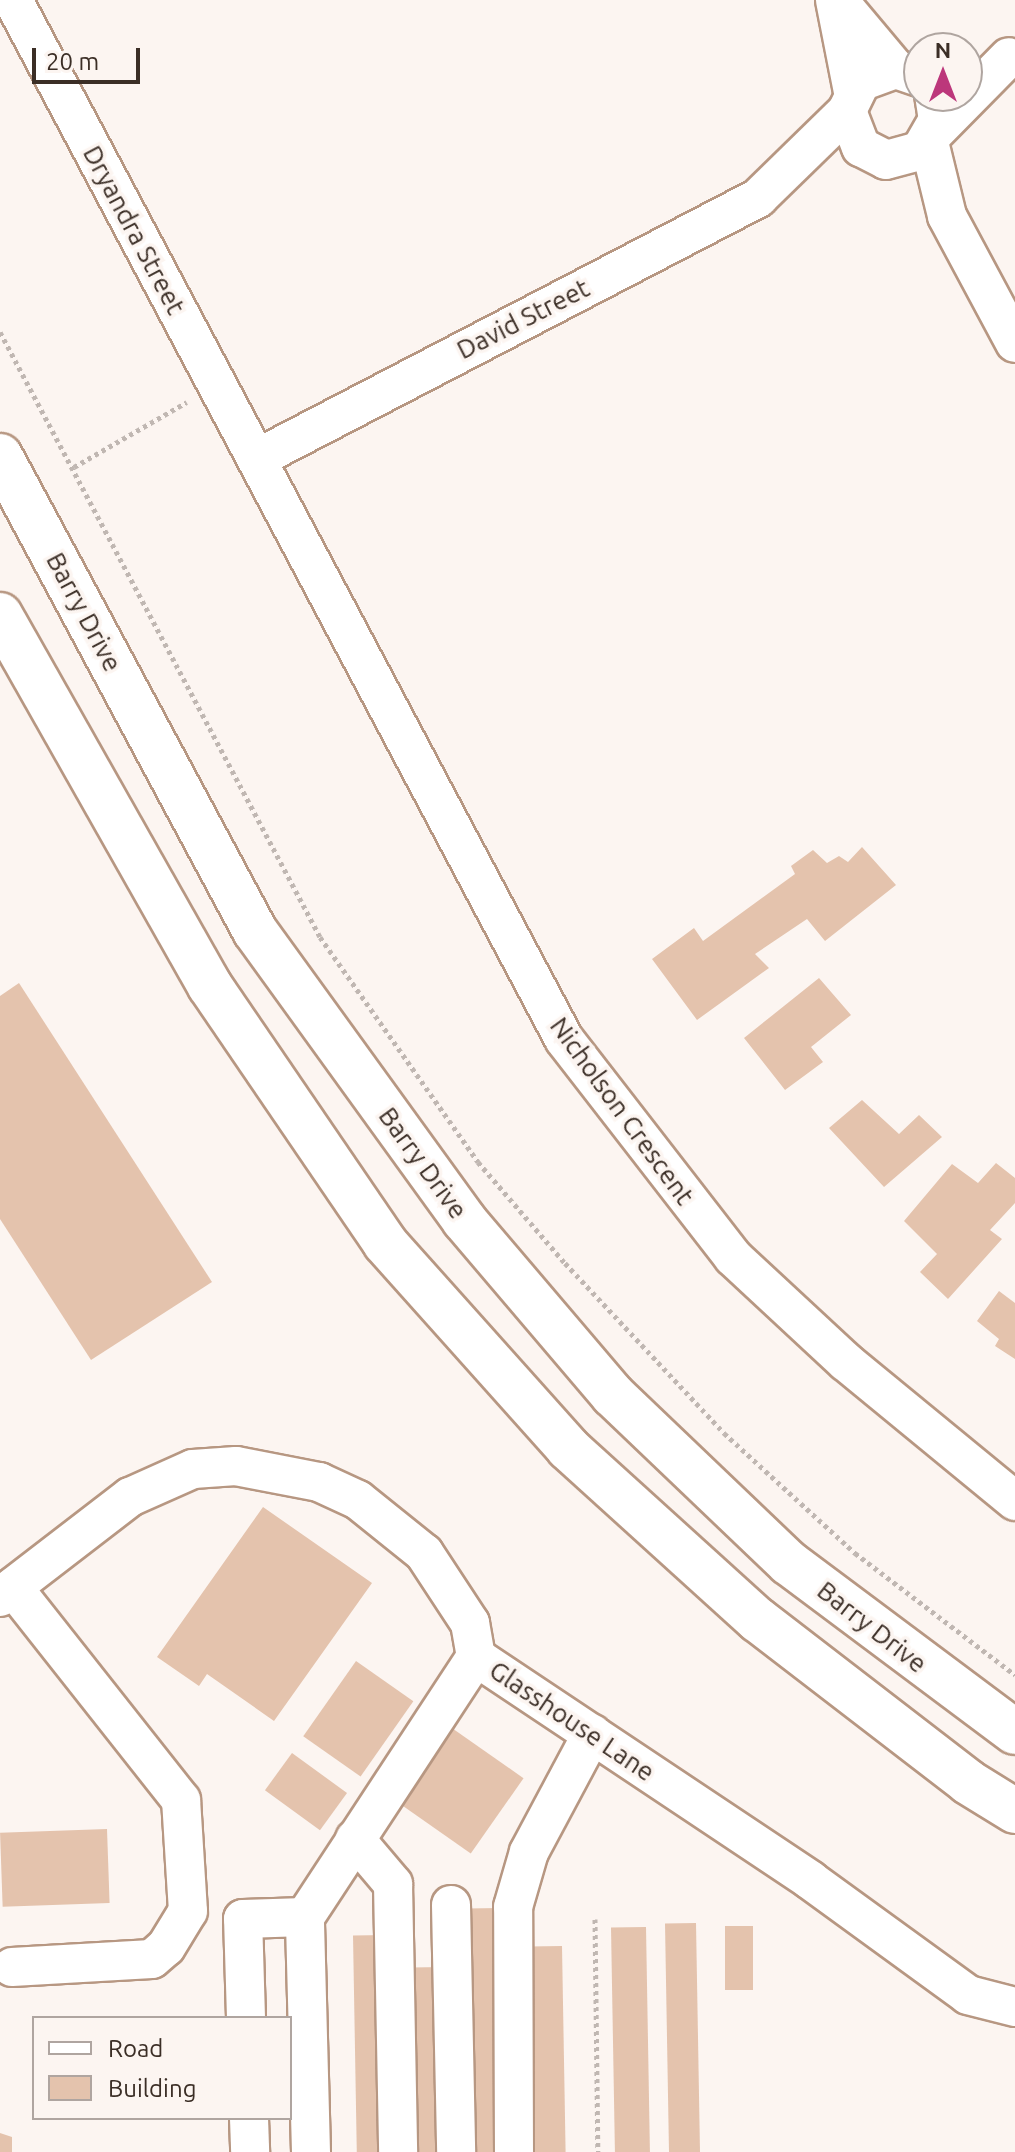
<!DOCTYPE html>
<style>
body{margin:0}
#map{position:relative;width:1015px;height:2152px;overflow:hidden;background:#fcf5f1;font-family:Ubuntu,sans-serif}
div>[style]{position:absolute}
.building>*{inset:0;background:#e4c3ad;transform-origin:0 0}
.path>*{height:5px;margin-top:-2.5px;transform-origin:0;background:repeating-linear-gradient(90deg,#c0b7b2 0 4px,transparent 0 8px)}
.roads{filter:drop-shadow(2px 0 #b79782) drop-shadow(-2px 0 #b79782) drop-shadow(0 2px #b79782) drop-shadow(0 -2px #b79782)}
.minor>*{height:38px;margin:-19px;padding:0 19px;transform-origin:19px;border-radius:19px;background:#fff}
.major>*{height:44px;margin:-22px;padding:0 22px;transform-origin:22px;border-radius:22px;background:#fff}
span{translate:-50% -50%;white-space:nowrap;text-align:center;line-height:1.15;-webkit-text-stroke:7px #fcf5f1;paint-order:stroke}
.street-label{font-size:26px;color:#3b2e26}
.legend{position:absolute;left:32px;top:2016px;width:260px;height:104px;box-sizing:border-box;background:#fcf5f1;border:2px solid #afa5a0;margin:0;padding:10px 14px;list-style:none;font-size:24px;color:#3b2e26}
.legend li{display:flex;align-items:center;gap:16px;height:40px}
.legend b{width:40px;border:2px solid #afa5a0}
.north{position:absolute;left:903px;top:32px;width:80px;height:80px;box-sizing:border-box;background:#fcf5f1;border:2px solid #afa5a0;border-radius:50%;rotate:0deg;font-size:22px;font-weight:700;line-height:32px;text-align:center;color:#3b2e26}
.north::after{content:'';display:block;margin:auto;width:28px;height:36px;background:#bc377b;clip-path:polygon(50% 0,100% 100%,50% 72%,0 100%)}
.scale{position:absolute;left:32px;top:48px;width:108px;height:36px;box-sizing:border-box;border:4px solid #3b2e26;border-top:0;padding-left:10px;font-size:24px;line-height:28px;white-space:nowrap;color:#3b2e26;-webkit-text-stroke:6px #fcf5f1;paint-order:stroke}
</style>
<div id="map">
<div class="building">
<i style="clip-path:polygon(862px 847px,896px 885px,825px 941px,807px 919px,755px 954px,769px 968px,697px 1020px,652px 959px,694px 928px,703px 941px,795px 874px,791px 866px,813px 850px,827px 863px,839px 856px,848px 862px)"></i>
<i style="clip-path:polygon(819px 978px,851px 1015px,811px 1047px,823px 1062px,785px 1090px,744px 1038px)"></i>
<i style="clip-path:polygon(19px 983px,212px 1282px,91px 1360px,0 1219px,0 996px)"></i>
<i style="clip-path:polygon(862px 1100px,899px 1134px,919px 1115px,942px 1137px,884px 1187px,829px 1128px)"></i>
<i style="clip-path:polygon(996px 1163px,1015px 1178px,1015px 1203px,990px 1230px,1002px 1239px,948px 1299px,920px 1272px,937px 1254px,904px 1221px,952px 1164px,978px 1183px)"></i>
<i style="clip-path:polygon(999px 1291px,1015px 1303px,1015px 1359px,995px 1346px,999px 1339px,977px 1321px)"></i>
<i style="clip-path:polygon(263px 1507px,372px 1583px,274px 1721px,207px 1674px,199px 1686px,157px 1657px)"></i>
<i style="left:356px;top:1661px;width:70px;height:92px;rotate:35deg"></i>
<i style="left:449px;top:1726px;width:91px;height:92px;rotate:35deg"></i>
<i style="left:292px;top:1753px;width:68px;height:46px;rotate:36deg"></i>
<i style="left:107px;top:1829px;width:74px;height:107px;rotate:88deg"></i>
<i style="left:501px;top:1908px;width:244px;height:35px;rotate:89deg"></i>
<i style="left:696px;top:1923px;width:229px;height:31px;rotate:89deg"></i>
<i style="left:725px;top:1926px;width:28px;height:64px"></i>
<i style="left:646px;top:1927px;width:225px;height:35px;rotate:89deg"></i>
<i style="left:387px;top:1935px;width:217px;height:34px;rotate:89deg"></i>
<i style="left:562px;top:1946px;width:206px;height:33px;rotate:89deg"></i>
<i style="left:445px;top:1967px;width:185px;height:35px;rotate:89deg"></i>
<i style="clip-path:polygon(0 2133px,12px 2137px,12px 2152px,0 2152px)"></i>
</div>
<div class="path">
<i style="left:0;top:332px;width:684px;rotate:62.12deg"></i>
<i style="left:320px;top:937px;width:275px;rotate:54.9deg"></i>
<i style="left:478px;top:1162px;width:133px;rotate:49.3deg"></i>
<i style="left:565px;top:1263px;width:233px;rotate:46.9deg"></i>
<i style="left:724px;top:1433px;width:178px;rotate:42.5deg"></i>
<i style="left:855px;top:1553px;width:201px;rotate:37.3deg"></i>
<i style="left:74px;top:467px;width:130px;rotate:-29.9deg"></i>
<i style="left:595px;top:1919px;width:233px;rotate:89.3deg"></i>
</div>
<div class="roads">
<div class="minor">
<i style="left:13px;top:0;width:1176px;rotate:62.06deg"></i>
<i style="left:564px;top:1039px;width:276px;rotate:52.2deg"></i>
<i style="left:733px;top:1257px;width:154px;rotate:42.9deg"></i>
<i style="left:846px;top:1362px;width:219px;rotate:39.4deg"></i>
<i style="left:835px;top:0;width:94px;rotate:78.9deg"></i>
<i style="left:838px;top:0;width:90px;rotate:50deg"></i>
<i style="left:919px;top:77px;width:24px;rotate:-161deg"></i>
<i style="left:896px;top:69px;width:37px;rotate:160deg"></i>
<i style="left:861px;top:82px;width:32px;rotate:116deg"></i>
<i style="left:847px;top:111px;width:39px;rotate:69deg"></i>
<i style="left:861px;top:147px;width:28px;rotate:27deg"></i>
<i style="left:886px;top:160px;width:35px;rotate:-15deg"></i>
<i style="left:920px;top:151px;width:36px;rotate:-60deg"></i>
<i style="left:938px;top:120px;width:24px;rotate:-99deg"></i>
<i style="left:935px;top:132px;width:105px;rotate:-45.4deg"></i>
<i style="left:929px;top:142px;width:76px;rotate:76.3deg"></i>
<i style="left:947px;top:216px;width:144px;rotate:61.8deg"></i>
<i style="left:258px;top:458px;width:564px;rotate:-27.47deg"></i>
<i style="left:758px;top:198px;width:124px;rotate:-44.3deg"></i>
<i style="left:0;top:1597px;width:164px;rotate:-37.6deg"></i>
<i style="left:130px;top:1497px;width:69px;rotate:-24deg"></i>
<i style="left:193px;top:1469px;width:43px;rotate:-4deg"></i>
<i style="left:236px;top:1466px;width:85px;rotate:10.9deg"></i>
<i style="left:319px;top:1482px;width:43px;rotate:24.8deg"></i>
<i style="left:358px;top:1500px;width:85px;rotate:38.8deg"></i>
<i style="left:424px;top:1553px;width:84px;rotate:56.7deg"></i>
<i style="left:470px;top:1623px;width:35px;rotate:80deg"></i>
<i style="left:476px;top:1657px;width:402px;rotate:33.7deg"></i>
<i style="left:810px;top:1880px;width:195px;rotate:36deg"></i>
<i style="left:968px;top:1995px;width:49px;rotate:14.3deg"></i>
<i style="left:355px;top:1839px;width:59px;rotate:49.8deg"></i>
<i style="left:393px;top:1884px;width:268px;rotate:88.9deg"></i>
<i style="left:451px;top:1905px;width:247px;rotate:88.8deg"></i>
<i style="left:12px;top:1967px;width:140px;rotate:-3.3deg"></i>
<i style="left:152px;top:1959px;width:18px;rotate:-41deg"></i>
<i style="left:166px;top:1947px;width:42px;rotate:-58.6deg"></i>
<i style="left:188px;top:1911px;width:111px;rotate:-93.6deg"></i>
<i style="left:181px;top:1800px;width:271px;rotate:-128.3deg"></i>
<i style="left:246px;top:2018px;width:99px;rotate:-91.7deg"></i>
<i style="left:243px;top:1919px;width:62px;rotate:-1.8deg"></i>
<i style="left:249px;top:2118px;width:34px;rotate:88deg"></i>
<i style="left:311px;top:2152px;width:235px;rotate:-91.5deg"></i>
<i style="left:305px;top:1917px;width:311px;rotate:-56.7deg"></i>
<i style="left:514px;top:2152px;width:245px;rotate:-90.2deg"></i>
<i style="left:513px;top:1907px;width:57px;rotate:-73.8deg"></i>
<i style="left:529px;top:1852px;width:134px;rotate:-61.9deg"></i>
</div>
<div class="major">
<i style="left:0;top:456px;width:539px;rotate:61.77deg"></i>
<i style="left:255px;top:931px;width:357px;rotate:54.1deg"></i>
<i style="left:464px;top:1220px;width:230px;rotate:49.6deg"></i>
<i style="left:613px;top:1395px;width:243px;rotate:43.7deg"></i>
<i style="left:789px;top:1563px;width:282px;rotate:36.8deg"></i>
<i style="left:0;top:615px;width:426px;rotate:60.5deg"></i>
<i style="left:210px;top:986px;width:311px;rotate:55.7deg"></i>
<i style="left:385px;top:1243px;width:275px;rotate:48.2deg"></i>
<i style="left:568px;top:1448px;width:256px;rotate:42.2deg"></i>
<i style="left:758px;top:1620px;width:265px;rotate:37.6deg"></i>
<i style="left:968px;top:1782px;width:55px;rotate:31.7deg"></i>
</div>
</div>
<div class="street-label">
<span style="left:134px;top:230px;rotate:62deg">Dryandra Street</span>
<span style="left:523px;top:319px;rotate:-27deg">David Street</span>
<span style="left:84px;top:612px;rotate:62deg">Barry Drive</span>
<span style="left:622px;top:1111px;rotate:54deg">Nicholson Crescent</span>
<span style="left:423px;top:1163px;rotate:54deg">Barry Drive</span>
<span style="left:872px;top:1627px;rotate:38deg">Barry Drive</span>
<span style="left:572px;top:1721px;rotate:34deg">Glasshouse Lane</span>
</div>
<ul class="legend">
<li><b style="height:10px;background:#fff"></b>Road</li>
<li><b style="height:22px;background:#e4c3ad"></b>Building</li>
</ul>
<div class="north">N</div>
<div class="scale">20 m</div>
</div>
